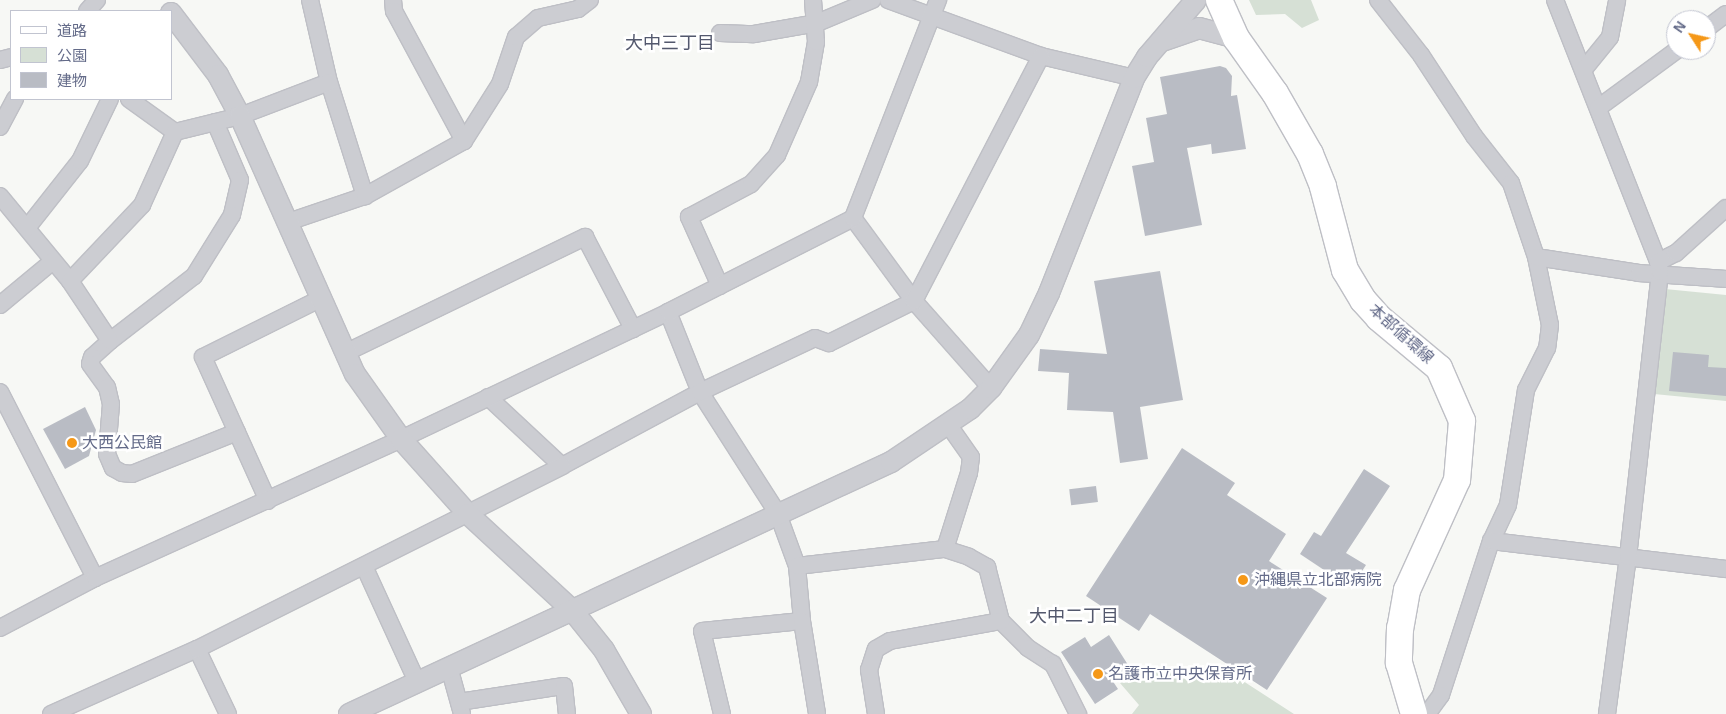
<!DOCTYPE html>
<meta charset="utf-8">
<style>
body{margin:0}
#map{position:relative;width:1726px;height:714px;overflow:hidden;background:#f7f8f5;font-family:Helvetica,"Noto Sans JP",sans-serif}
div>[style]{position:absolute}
.green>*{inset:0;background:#d6e0d5}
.building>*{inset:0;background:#b9bcc4;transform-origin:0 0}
.roads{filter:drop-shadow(1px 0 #bebfc5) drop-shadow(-1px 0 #bebfc5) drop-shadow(0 1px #bebfc5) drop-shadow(0 -1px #bebfc5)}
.minor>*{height:16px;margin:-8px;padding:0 8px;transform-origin:8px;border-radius:8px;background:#cccdd2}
.tertiary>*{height:20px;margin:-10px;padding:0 10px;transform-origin:10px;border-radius:10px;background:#cccdd2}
.primary>*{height:26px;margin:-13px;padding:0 13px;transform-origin:13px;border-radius:13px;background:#fff}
.dots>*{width:14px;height:14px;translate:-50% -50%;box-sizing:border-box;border:2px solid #fff;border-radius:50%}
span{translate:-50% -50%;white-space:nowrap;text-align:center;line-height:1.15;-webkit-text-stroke:5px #fff;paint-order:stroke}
.street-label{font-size:16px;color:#646b89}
.poi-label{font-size:16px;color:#646b89}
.left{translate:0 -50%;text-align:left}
.neighbourhood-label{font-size:18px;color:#53586d}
.legend{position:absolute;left:10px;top:10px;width:162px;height:90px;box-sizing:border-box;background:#fff;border:1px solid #c1c4d0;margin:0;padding:6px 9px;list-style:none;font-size:15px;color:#646b89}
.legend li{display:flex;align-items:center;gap:10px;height:25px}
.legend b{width:25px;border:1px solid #c1c4d0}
.north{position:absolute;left:1666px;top:10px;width:50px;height:50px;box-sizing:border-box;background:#fff;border:1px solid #c1c4d0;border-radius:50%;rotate:305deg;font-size:14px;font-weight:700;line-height:20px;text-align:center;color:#646b89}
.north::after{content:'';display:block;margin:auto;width:18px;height:22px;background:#f59818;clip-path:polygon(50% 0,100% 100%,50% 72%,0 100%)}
</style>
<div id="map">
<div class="green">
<i style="clip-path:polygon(1249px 0,1311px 0,1319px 20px,1302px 28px,1285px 14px,1256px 15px)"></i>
<i style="clip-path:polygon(1665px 289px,1726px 295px,1726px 401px,1654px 394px)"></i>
<i style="clip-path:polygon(1140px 670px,1226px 670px,1294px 714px,1132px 714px,1139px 705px,1120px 683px)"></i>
</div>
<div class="building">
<i style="clip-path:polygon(1220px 66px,1226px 68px,1232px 76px,1231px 96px,1237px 95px,1246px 149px,1212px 154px,1211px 144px,1187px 148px,1202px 225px,1145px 236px,1132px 166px,1154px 162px,1146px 118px,1167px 114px,1160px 77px)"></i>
<i style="clip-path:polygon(1160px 271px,1183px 400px,1140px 407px,1148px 459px,1120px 463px,1113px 412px,1067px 410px,1069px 373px,1038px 371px,1040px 349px,1107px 354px,1094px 281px)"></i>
<i style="clip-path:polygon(1673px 352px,1709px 355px,1708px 367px,1726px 368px,1726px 396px,1669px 391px)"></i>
<i style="clip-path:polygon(85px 407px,96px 430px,89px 456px,65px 469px,43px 429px)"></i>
<i style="clip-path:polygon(1182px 448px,1235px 483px,1227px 495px,1286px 534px,1269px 561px,1327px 598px,1267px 690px,1150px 614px,1139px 631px,1086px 596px)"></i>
<i style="clip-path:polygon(1364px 469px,1390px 486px,1346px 553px,1366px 565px,1351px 588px,1300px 554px,1314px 532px,1321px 536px)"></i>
<i style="left:1096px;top:486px;width:16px;height:27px;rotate:83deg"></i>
<i style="clip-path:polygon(1109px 635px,1130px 668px,1112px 680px,1118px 689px,1095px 704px,1061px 652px,1085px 637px,1091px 647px)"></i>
</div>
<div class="roads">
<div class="minor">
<i style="left:310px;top:0;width:84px;rotate:77deg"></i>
<i style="left:329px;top:82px;width:120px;rotate:72.5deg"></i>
<i style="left:393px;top:0;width:11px;rotate:85deg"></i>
<i style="left:394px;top:11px;width:148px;rotate:61.7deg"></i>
<i style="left:888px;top:0;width:163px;rotate:20.1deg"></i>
<i style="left:1041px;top:56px;width:96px;rotate:13.3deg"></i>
<i style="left:1378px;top:0;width:70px;rotate:52deg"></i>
<i style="left:1421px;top:55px;width:97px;rotate:56.8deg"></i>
<i style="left:1474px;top:136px;width:60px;rotate:51.8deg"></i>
<i style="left:1511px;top:183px;width:78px;rotate:71.3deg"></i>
<i style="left:1536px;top:257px;width:69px;rotate:78.4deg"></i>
<i style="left:1550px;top:325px;width:23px;rotate:97deg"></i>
<i style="left:1547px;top:348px;width:47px;rotate:116.6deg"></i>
<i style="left:1526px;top:390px;width:116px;rotate:98.9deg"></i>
<i style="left:1508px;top:505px;width:40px;rotate:115deg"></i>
<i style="left:1491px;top:541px;width:162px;rotate:108deg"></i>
<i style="left:1441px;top:695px;width:24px;rotate:126deg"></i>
<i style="left:1555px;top:0;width:282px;rotate:68.5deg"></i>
<i style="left:87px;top:11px;width:15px;rotate:-48deg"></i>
<i style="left:1706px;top:29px;width:25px;rotate:-37deg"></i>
<i style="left:720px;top:33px;width:34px;rotate:2deg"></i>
<i style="left:754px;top:34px;width:64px;rotate:-9.9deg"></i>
<i style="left:817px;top:23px;width:60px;rotate:-22.7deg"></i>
<i style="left:0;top:60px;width:11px;rotate:-15deg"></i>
<i style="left:1585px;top:68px;width:40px;rotate:-51deg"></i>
<i style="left:1610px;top:37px;width:38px;rotate:-79deg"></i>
<i style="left:129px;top:99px;width:57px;rotate:35.7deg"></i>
<i style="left:1598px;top:108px;width:98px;rotate:-36.3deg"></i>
<i style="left:215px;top:122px;width:63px;rotate:66.7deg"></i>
<i style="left:240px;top:180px;width:36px;rotate:103deg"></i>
<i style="left:232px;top:215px;width:72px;rotate:121.9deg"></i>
<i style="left:194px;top:276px;width:106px;rotate:142.3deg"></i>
<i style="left:110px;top:341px;width:24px;rotate:138deg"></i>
<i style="left:92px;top:357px;width:7px;rotate:106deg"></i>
<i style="left:90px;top:364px;width:29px;rotate:54deg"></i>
<i style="left:107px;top:387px;width:17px;rotate:77deg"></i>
<i style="left:111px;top:404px;width:50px;rotate:94.6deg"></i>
<i style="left:107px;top:454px;width:15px;rotate:67deg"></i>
<i style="left:113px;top:468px;width:10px;rotate:29deg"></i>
<i style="left:122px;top:473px;width:10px;rotate:6deg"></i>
<i style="left:132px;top:474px;width:113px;rotate:-21.8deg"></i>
<i style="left:0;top:127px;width:32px;rotate:-62deg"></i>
<i style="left:175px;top:132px;width:67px;rotate:-13.8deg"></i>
<i style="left:240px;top:116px;width:95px;rotate:-20.9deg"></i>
<i style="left:0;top:196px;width:110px;rotate:50.5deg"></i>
<i style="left:70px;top:281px;width:72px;rotate:56.3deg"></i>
<i style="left:853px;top:218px;width:103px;rotate:53.7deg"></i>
<i style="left:914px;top:301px;width:116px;rotate:48.5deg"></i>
<i style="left:288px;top:222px;width:81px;rotate:-18.7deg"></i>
<i style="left:365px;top:196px;width:113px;rotate:-29.1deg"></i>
<i style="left:464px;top:141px;width:67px;rotate:-57.7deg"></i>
<i style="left:500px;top:84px;width:50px;rotate:-71.2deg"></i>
<i style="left:516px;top:37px;width:29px;rotate:-41deg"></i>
<i style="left:538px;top:18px;width:41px;rotate:-12.7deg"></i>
<i style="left:578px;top:9px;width:15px;rotate:-37deg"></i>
<i style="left:27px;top:228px;width:85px;rotate:-51.7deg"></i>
<i style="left:80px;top:161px;width:69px;rotate:-64.2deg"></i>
<i style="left:1536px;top:257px;width:104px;rotate:8.8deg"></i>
<i style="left:1639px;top:273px;width:87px;rotate:3.9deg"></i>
<i style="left:70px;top:281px;width:105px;rotate:-46.5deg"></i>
<i style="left:142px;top:205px;width:80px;rotate:-65.7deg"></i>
<i style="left:720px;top:286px;width:76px;rotate:-114.2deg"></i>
<i style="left:689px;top:217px;width:70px;rotate:-28deg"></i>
<i style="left:751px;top:184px;width:39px;rotate:-48deg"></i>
<i style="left:777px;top:155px;width:80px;rotate:-66.3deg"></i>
<i style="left:809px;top:82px;width:41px;rotate:-80.1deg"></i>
<i style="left:816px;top:42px;width:42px;rotate:-94.1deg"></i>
<i style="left:0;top:305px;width:69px;rotate:-39.7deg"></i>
<i style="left:668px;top:312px;width:86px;rotate:68.2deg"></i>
<i style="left:700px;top:392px;width:145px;rotate:57.4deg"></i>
<i style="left:778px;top:514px;width:55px;rotate:69.9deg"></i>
<i style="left:797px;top:566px;width:55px;rotate:84.8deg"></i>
<i style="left:345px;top:353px;width:267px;rotate:-25.8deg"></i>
<i style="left:585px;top:237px;width:104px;rotate:62.4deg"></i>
<i style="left:0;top:392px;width:209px;rotate:62.9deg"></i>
<i style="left:488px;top:397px;width:101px;rotate:43deg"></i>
<i style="left:562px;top:466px;width:157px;rotate:-28.2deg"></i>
<i style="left:700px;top:392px;width:127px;rotate:-25.2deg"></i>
<i style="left:815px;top:338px;width:15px;rotate:20deg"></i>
<i style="left:829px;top:343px;width:95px;rotate:-26.3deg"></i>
<i style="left:914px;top:301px;width:276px;rotate:-62.6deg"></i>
<i style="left:268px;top:501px;width:158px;rotate:-114.3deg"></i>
<i style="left:203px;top:357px;width:131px;rotate:-26.4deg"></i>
<i style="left:1491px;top:541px;width:237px;rotate:6.8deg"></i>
<i style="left:945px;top:549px;width:80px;rotate:-72.5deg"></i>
<i style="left:969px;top:473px;width:16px;rotate:-83deg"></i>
<i style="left:971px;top:457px;width:39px;rotate:-125deg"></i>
<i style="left:364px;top:566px;width:128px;rotate:65.4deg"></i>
<i style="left:797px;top:566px;width:149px;rotate:-6.6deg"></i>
<i style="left:945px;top:549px;width:25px;rotate:18deg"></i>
<i style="left:969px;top:557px;width:21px;rotate:29deg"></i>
<i style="left:987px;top:567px;width:56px;rotate:75.5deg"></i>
<i style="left:1001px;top:621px;width:38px;rotate:45deg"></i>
<i style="left:1028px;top:648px;width:30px;rotate:33deg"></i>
<i style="left:1053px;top:664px;width:56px;rotate:63.4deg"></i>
<i style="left:0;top:628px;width:107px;rotate:-27.8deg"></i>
<i style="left:95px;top:578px;width:336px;rotate:-24.4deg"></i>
<i style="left:401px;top:439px;width:296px;rotate:-25.4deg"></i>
<i style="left:668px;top:312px;width:208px;rotate:-26.9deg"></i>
<i style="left:853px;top:218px;width:234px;rotate:-68.7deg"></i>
<i style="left:197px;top:649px;width:72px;rotate:64.5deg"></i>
<i style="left:449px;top:667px;width:49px;rotate:74.5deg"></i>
<i style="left:459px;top:702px;width:106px;rotate:-8.7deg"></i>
<i style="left:564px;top:686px;width:28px;rotate:84deg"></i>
<i style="left:51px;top:714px;width:160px;rotate:-24deg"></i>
<i style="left:197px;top:649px;width:408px;rotate:-26.6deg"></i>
<i style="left:722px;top:714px;width:85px;rotate:-103.5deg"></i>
<i style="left:702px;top:631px;width:100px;rotate:-5.7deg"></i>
<i style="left:802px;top:621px;width:94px;rotate:80.8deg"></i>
<i style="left:876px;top:714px;width:45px;rotate:-99deg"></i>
<i style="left:869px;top:670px;width:22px;rotate:-72deg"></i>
<i style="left:876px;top:649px;width:16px;rotate:-30deg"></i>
<i style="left:890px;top:641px;width:113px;rotate:-10.2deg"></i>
<i style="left:1607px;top:714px;width:158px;rotate:-82.4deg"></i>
<i style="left:1628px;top:557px;width:287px;rotate:-83.6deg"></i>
<i style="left:1660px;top:272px;width:10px;rotate:-101deg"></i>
<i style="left:1658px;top:262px;width:20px;rotate:-27deg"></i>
<i style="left:1676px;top:253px;width:67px;rotate:-42deg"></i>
</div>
<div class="tertiary">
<i style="left:171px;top:13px;width:78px;rotate:52.8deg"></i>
<i style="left:218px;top:75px;width:47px;rotate:61.8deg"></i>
<i style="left:240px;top:116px;width:282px;rotate:66deg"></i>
<i style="left:355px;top:374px;width:80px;rotate:54.7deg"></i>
<i style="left:401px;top:439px;width:101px;rotate:48.2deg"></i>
<i style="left:468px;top:514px;width:142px;rotate:42.7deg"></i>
<i style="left:572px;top:610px;width:51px;rotate:51.3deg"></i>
<i style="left:604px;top:650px;width:74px;rotate:60deg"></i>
<i style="left:1162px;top:41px;width:39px;rotate:-19deg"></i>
<i style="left:1199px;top:28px;width:38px;rotate:15deg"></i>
<i style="left:349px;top:714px;width:598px;rotate:-24.94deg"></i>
<i style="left:891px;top:462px;width:95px;rotate:-33.9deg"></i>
<i style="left:970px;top:409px;width:30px;rotate:-45deg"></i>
<i style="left:991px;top:388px;width:65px;rotate:-54.4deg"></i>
<i style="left:1029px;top:335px;width:47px;rotate:-64.5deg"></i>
<i style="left:1049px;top:293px;width:231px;rotate:-68.4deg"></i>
<i style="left:1134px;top:78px;width:25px;rotate:-58deg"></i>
<i style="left:1147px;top:57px;width:75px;rotate:-49.3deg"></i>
</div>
<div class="primary">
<i style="left:1219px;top:0;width:42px;rotate:65.9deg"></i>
<i style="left:1236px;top:38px;width:67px;rotate:54.7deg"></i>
<i style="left:1275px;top:93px;width:70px;rotate:60.2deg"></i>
<i style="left:1310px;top:154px;width:35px;rotate:68deg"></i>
<i style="left:1323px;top:187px;width:86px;rotate:75.2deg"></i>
<i style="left:1345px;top:270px;width:35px;rotate:59deg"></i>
<i style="left:1363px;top:300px;width:24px;rotate:48deg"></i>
<i style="left:1379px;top:318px;width:78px;rotate:39.8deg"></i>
<i style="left:1439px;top:368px;width:58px;rotate:66.5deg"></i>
<i style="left:1462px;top:421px;width:59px;rotate:94.8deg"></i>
<i style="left:1457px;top:480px;width:121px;rotate:114.4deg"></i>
<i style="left:1407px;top:590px;width:39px;rotate:100deg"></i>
<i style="left:1400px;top:628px;width:35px;rotate:92deg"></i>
<i style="left:1399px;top:663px;width:53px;rotate:73.6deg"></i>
</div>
</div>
<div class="dots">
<i style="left:72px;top:443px;background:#f59818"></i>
<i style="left:1243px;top:580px;background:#f59818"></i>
<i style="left:1098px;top:674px;background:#f59818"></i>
</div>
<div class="street-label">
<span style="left:1401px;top:334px;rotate:42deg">本部循環線</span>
</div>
<div class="poi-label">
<span class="left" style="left:82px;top:443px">大西公民館</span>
<span class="left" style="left:1254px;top:580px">沖縄県立北部病院</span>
<span class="left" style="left:1108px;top:674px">名護市立中央保育所</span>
</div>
<div class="neighbourhood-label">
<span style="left:670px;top:43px">大中三丁目</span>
<span style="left:1074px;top:616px">大中二丁目</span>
</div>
<ul class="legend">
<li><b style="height:6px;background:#fff"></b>道路</li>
<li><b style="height:14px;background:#d6e0d5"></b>公園</li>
<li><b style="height:14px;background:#b9bcc4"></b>建物</li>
</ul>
<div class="north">N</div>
</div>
